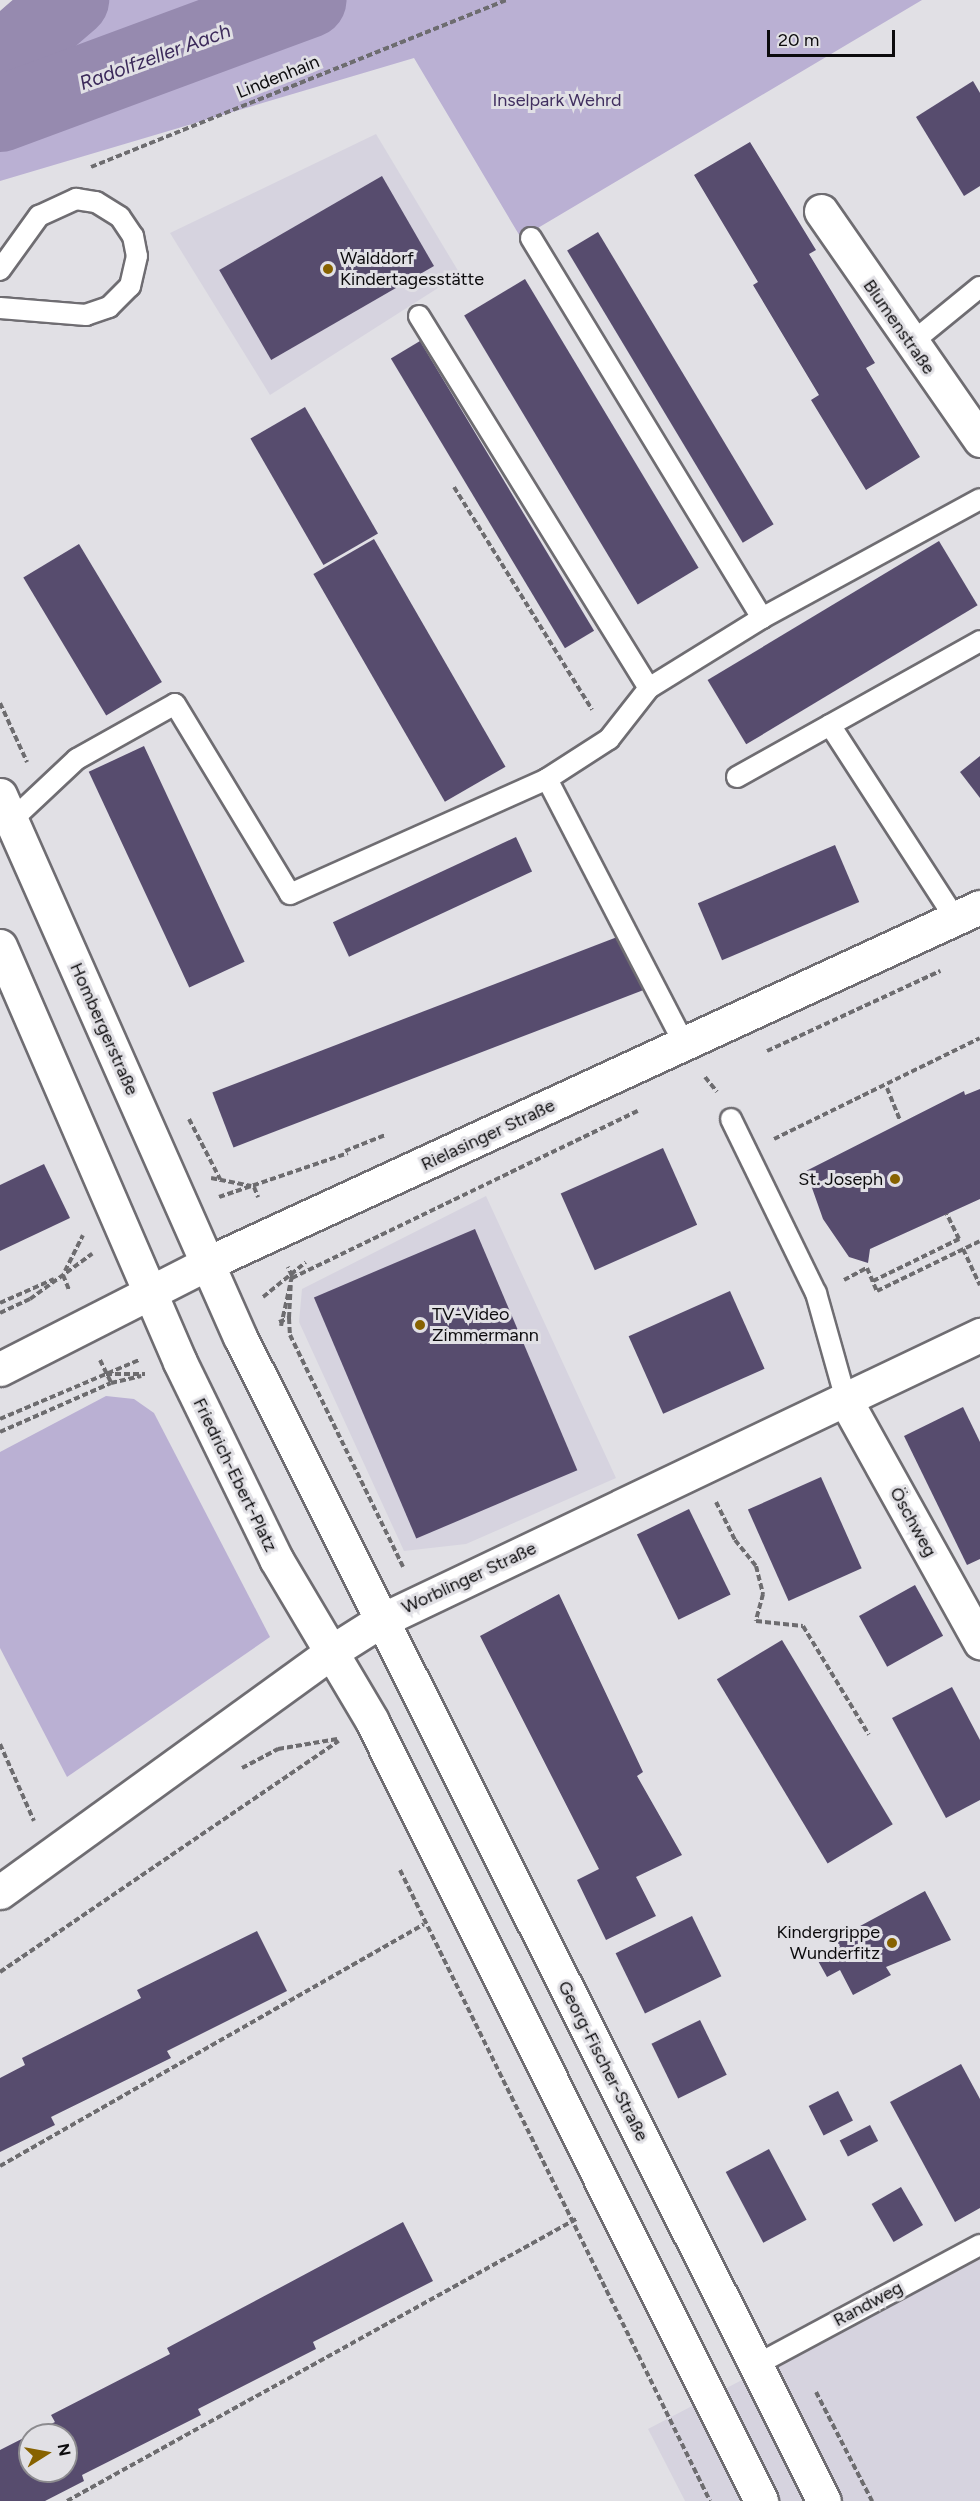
<!DOCTYPE html>
<meta charset="utf-8">
<style>
body{margin:0}
#map{position:relative;width:980px;height:2501px;overflow:hidden;background:#e1e0e5;font-family:Figtree,sans-serif}
div>[style]{position:absolute}
.built>*{inset:0;background:#d6d3df}
.green>*{inset:0;background:#bab0d3}
.river>*{height:76px;margin:-38px;padding:0 38px;transform-origin:38px;border-radius:38px;background:#968aaf}
.building>*{inset:0;background:#574c6e;transform-origin:0 0}
.path>*{height:4px;margin-top:-2px;transform-origin:0;background:repeating-linear-gradient(90deg,#6d6c6f 0 6px,transparent 0 9px)}
.roads{filter:drop-shadow(2px 0 #6f6d72) drop-shadow(-2px 0 #6f6d72) drop-shadow(0 2px #6f6d72) drop-shadow(0 -2px #6f6d72)}
.lane>*{height:20px;margin:-10px;padding:0 10px;transform-origin:10px;border-radius:10px;background:#fff}
.street>*{height:33px;margin:-16.5px;padding:0 16.5px;transform-origin:16.5px;border-radius:16.5px;background:#fff}
.secondary>*{height:33px;margin:-16.5px;padding:0 16.5px;transform-origin:16.5px;border-radius:16.5px;background:#fff}
.dots>*{width:16px;height:16px;translate:-50% -50%;box-sizing:border-box;border:3px solid #e1e0e5;border-radius:50%}
span{translate:-50% -50%;white-space:nowrap;text-align:center;line-height:1.15;-webkit-text-stroke:6px #e1e0e5;paint-order:stroke}
.street-label{font-size:18px;color:#0c0b0d}
.park-label{font-size:18px;color:#412f60}
.poi-label{font-size:18px;color:#0c0b0d}
.left{translate:0 -50%;text-align:left}
.right{translate:-100% -50%;text-align:right}
.water-label{font-size:20px;color:#3b295a;font-style:italic}
.north{position:absolute;left:18px;top:2423px;width:60px;height:60px;box-sizing:border-box;background:#e1e0e5;border:2px solid #8c8b8f;border-radius:50%;rotate:79deg;font-size:16px;font-weight:700;line-height:24px;text-align:center;color:#0c0b0d}
.north::after{content:'';display:block;margin:auto;width:21px;height:27px;background:#876200;clip-path:polygon(50% 0,100% 100%,50% 72%,0 100%)}
.scale{position:absolute;left:767px;top:30px;width:128px;height:27px;box-sizing:border-box;border:3px solid #0c0b0d;border-top:0;padding-left:8px;font-size:18px;line-height:21px;white-space:nowrap;color:#0c0b0d;-webkit-text-stroke:4px #e1e0e5;paint-order:stroke}
</style>
<div id="map">
<div class="built">
<i style="clip-path:polygon(376px 134px,460px 274px,270px 395px,170px 233px)"></i>
<i style="clip-path:polygon(486px 1196px,616px 1478px,466px 1544px,404px 1551px,299px 1322px,302px 1289px)"></i>
<i style="clip-path:polygon(980px 2256px,980px 2501px,685px 2501px,648px 2429px)"></i>
</div>
<div class="green">
<i style="clip-path:polygon(71px 0,922px 0,521px 238px,414px 58px,0 181px,0 61px)"></i>
<i style="clip-path:polygon(106px 1396px,134px 1399px,154px 1413px,270px 1637px,67px 1777px,0 1648px,0 1452px)"></i>
</div>
<div class="river">
<i style="left:0;top:61px;width:94px;rotate:-40.7deg"></i>
<i style="left:0;top:114px;width:329px;rotate:-20.3deg"></i>
</div>
<div class="building">
<i style="clip-path:polygon(973px 81px,980px 93px,980px 186px,964px 196px,916px 117px)"></i>
<i style="clip-path:polygon(750px 142px,816px 250px,809px 254px,875px 363px,866px 368px,920px 457px,866px 490px,811px 400px,819px 395px,753px 285px,758px 282px,694px 175px)"></i>
<i style="left:382px;top:176px;width:104px;height:188px;rotate:60deg"></i>
<i style="left:598px;top:232px;width:341px;height:36px;rotate:59deg"></i>
<i style="left:525px;top:279px;width:337px;height:71px;rotate:59deg"></i>
<i style="left:420px;top:341px;width:338px;height:34px;rotate:59deg"></i>
<i style="left:305px;top:407px;width:146px;height:63px;rotate:60deg"></i>
<i style="left:374px;top:539px;width:263px;height:70px;rotate:60deg"></i>
<i style="left:939px;top:541px;width:75px;height:270px;rotate:59deg"></i>
<i style="left:79px;top:544px;width:161px;height:65px;rotate:59deg"></i>
<i style="left:144px;top:746px;width:238px;height:61px;rotate:65deg"></i>
<i style="clip-path:polygon(980px 756px,980px 798px,960px 772px)"></i>
<i style="left:516px;top:837px;width:38px;height:202px;rotate:65deg"></i>
<i style="left:835px;top:845px;width:62px;height:149px;rotate:67deg"></i>
<i style="left:625px;top:934px;width:59px;height:442px;rotate:69deg"></i>
<i style="clip-path:polygon(980px 1089px,980px 1199px,870px 1249px,868px 1263px,849px 1257px,823px 1219px,806px 1171px,964px 1091px,965px 1095px)"></i>
<i style="left:663px;top:1148px;width:84px;height:112px;rotate:66deg"></i>
<i style="clip-path:polygon(44px 1164px,70px 1218px,0 1251px,0 1185px)"></i>
<i style="left:475px;top:1229px;width:262px;height:175px;rotate:67deg"></i>
<i style="left:730px;top:1291px;width:85px;height:111px;rotate:66deg"></i>
<i style="clip-path:polygon(963px 1407px,980px 1442px,980px 1559px,967px 1565px,904px 1436px)"></i>
<i style="left:821px;top:1477px;width:100px;height:80px;rotate:66deg"></i>
<i style="left:689px;top:1509px;width:95px;height:58px;rotate:64deg"></i>
<i style="left:915px;top:1585px;width:58px;height:64px;rotate:61deg"></i>
<i style="clip-path:polygon(559px 1594px,643px 1772px,637px 1776px,682px 1855px,636px 1877px,656px 1916px,606px 1940px,577px 1880px,599px 1869px,480px 1636px)"></i>
<i style="left:782px;top:1640px;width:215px;height:76px;rotate:59deg"></i>
<i style="clip-path:polygon(952px 1687px,980px 1740px,980px 1800px,946px 1818px,892px 1718px)"></i>
<i style="clip-path:polygon(925px 1891px,951px 1940px,886px 1967px,891px 1975px,853px 1995px,840px 1970px,827px 1977px,817px 1959px,840px 1947px,836px 1939px)"></i>
<i style="left:692px;top:1916px;width:67px;height:85px;rotate:64deg"></i>
<i style="clip-path:polygon(257px 1931px,287px 1991px,167px 2051px,171px 2058px,51px 2117px,55px 2125px,0 2152px,0 2078px,25px 2065px,22px 2058px,141px 1998px,137px 1990px)"></i>
<i style="left:700px;top:2020px;width:61px;height:54px;rotate:64deg"></i>
<i style="clip-path:polygon(961px 2064px,980px 2099px,980px 2208px,955px 2222px,890px 2102px)"></i>
<i style="left:838px;top:2091px;width:33px;height:33px;rotate:63deg"></i>
<i style="left:870px;top:2125px;width:18px;height:34px;rotate:63deg"></i>
<i style="left:769px;top:2149px;width:80px;height:49px;rotate:62deg"></i>
<i style="left:901px;top:2187px;width:44px;height:34px;rotate:60deg"></i>
<i style="clip-path:polygon(evenodd,403px 2222px,433px 2281px,313px 2342px,316px 2349px,198px 2409px,201px 2415px,82px 2475px,84px 2481px,45px 2501px,0 2501px,0 2450px,55px 2422px,51px 2415px,170px 2354px,167px 2348px,403px 2222px,30px 2435px,66px 2435px,66px 2471px,30px 2471px,30px 2435px)"></i>
</div>
<div class="path">
<i style="left:91px;top:167px;width:448px;rotate:-21.9deg"></i>
<i style="left:454px;top:487px;width:262px;rotate:58.2deg"></i>
<i style="left:0;top:703px;width:65px;rotate:65.4deg"></i>
<i style="left:767px;top:1051px;width:191px;rotate:-24.8deg"></i>
<i style="left:705px;top:1077px;width:19px;rotate:51deg"></i>
<i style="left:887px;top:1088px;width:35px;rotate:68deg"></i>
<i style="left:189px;top:1119px;width:68px;rotate:62.7deg"></i>
<i style="left:774px;top:1139px;width:229px;rotate:-26.1deg"></i>
<i style="left:345px;top:1151px;width:43px;rotate:-21.8deg"></i>
<i style="left:211px;top:1178px;width:41px;rotate:11.3deg"></i>
<i style="left:254px;top:1187px;width:11px;rotate:68deg"></i>
<i style="left:219px;top:1197px;width:136px;rotate:-18.8deg"></i>
<i style="left:963px;top:1249px;width:40px;rotate:65deg"></i>
<i style="left:65px;top:1271px;width:40px;rotate:-63.4deg"></i>
<i style="left:63px;top:1275px;width:16px;rotate:68deg"></i>
<i style="left:292px;top:1278px;width:384px;rotate:-25.8deg"></i>
<i style="left:844px;top:1280px;width:26px;rotate:-28deg"></i>
<i style="left:867px;top:1268px;width:25px;rotate:67deg"></i>
<i style="left:877px;top:1291px;width:114px;rotate:-25.9deg"></i>
<i style="left:873px;top:1281px;width:96px;rotate:-26deg"></i>
<i style="left:959px;top:1239px;width:28px;rotate:-116deg"></i>
<i style="left:263px;top:1297px;width:55px;rotate:-39.1deg"></i>
<i style="left:0;top:1303px;width:59px;rotate:-24deg"></i>
<i style="left:0;top:1313px;width:33px;rotate:-25deg"></i>
<i style="left:30px;top:1299px;width:77px;rotate:-36deg"></i>
<i style="left:289px;top:1318px;width:17px;rotate:87deg"></i>
<i style="left:290px;top:1335px;width:258px;rotate:64deg"></i>
<i style="left:279px;top:1322px;width:11px;rotate:-22deg"></i>
<i style="left:289px;top:1318px;width:33px;rotate:-87deg"></i>
<i style="left:281px;top:1326px;width:51px;rotate:-77.6deg"></i>
<i style="left:292px;top:1276px;width:10px;rotate:-114deg"></i>
<i style="left:100px;top:1360px;width:25px;rotate:64deg"></i>
<i style="left:106px;top:1374px;width:39px"></i>
<i style="left:0;top:1419px;width:151px;rotate:-23deg"></i>
<i style="left:0;top:1432px;width:121px;rotate:-23.8deg"></i>
<i style="left:111px;top:1383px;width:31px;rotate:-13deg"></i>
<i style="left:716px;top:1502px;width:42px;rotate:63.4deg"></i>
<i style="left:735px;top:1540px;width:33px;rotate:51deg"></i>
<i style="left:756px;top:1566px;width:29px;rotate:76deg"></i>
<i style="left:763px;top:1594px;width:28px;rotate:105deg"></i>
<i style="left:756px;top:1621px;width:47px;rotate:6.1deg"></i>
<i style="left:803px;top:1626px;width:127px;rotate:58.8deg"></i>
<i style="left:0;top:1744px;width:84px;rotate:66.2deg"></i>
<i style="left:242px;top:1768px;width:41px;rotate:-27.8deg"></i>
<i style="left:278px;top:1749px;width:60px;rotate:-9.6deg"></i>
<i style="left:400px;top:1870px;width:703px;rotate:63.84deg"></i>
<i style="left:0;top:1972px;width:410px;rotate:-34.3deg"></i>
<i style="left:0;top:2166px;width:488px;rotate:-29.7deg"></i>
<i style="left:816px;top:2392px;width:123px;rotate:62.8deg"></i>
<i style="left:67px;top:2501px;width:584px;rotate:-28.98deg"></i>
</div>
<div class="roads">
<div class="lane">
<i style="left:531px;top:238px;width:445px;rotate:58.7deg"></i>
<i style="left:0;top:270px;width:67px;rotate:-54.2deg"></i>
<i style="left:39px;top:216px;width:41px;rotate:-24.7deg"></i>
<i style="left:76px;top:199px;width:20px;rotate:9deg"></i>
<i style="left:96px;top:202px;width:28px;rotate:32deg"></i>
<i style="left:120px;top:217px;width:23px;rotate:56deg"></i>
<i style="left:133px;top:236px;width:20px;rotate:79deg"></i>
<i style="left:137px;top:256px;width:31px;rotate:103deg"></i>
<i style="left:130px;top:286px;width:30px;rotate:135deg"></i>
<i style="left:109px;top:307px;width:24px;rotate:161deg"></i>
<i style="left:86px;top:315px;width:86px;rotate:-175.3deg"></i>
<i style="left:419px;top:316px;width:437px;rotate:58.3deg"></i>
<i style="left:910px;top:344px;width:90px;rotate:-39.2deg"></i>
<i style="left:830px;top:725px;width:232px;rotate:57.1deg"></i>
<i style="left:737px;top:777px;width:278px;rotate:-29.2deg"></i>
<i style="left:547px;top:779px;width:297px;rotate:62.6deg"></i>
<i style="left:12px;top:820px;width:89px;rotate:-43.2deg"></i>
<i style="left:77px;top:759px;width:112px;rotate:-29.3deg"></i>
<i style="left:175px;top:704px;width:222px;rotate:58.8deg"></i>
<i style="left:290px;top:894px;width:282px;rotate:-24.1deg"></i>
<i style="left:547px;top:779px;width:74px;rotate:-32.8deg"></i>
<i style="left:609px;top:739px;width:65px;rotate:-51.9deg"></i>
<i style="left:649px;top:688px;width:133px;rotate:-31.8deg"></i>
<i style="left:762px;top:618px;width:248px;rotate:-28.6deg"></i>
<i style="left:731px;top:1119px;width:194px;rotate:64deg"></i>
<i style="left:816px;top:1293px;width:114px;rotate:74.3deg"></i>
<i style="left:756px;top:2365px;width:254px;rotate:-28.2deg"></i>
</div>
<div class="street">
<i style="left:821px;top:211px;width:279px;rotate:55.2deg"></i>
<i style="left:847px;top:1403px;width:274px;rotate:60.9deg"></i>
<i style="left:380px;top:1621px;width:665px;rotate:-25.49deg"></i>
<i style="left:0;top:1892px;width:409px;rotate:-35.9deg"></i>
</div>
<div class="secondary">
<i style="left:0;top:795px;width:593px;rotate:66.12deg"></i>
<i style="left:240px;top:1337px;width:1302px;rotate:63.36deg"></i>
<i style="left:0;top:946px;width:453px;rotate:66.6deg"></i>
<i style="left:180px;top:1362px;width:219px;rotate:64deg"></i>
<i style="left:276px;top:1559px;width:188px;rotate:59.3deg"></i>
<i style="left:372px;top:1721px;width:872px;rotate:63.49deg"></i>
<i style="left:0;top:1369px;width:233px;rotate:-27deg"></i>
<i style="left:208px;top:1263px;width:850px;rotate:-24.76deg"></i>
<i style="left:331px;top:1652px;width:58px;rotate:-32.3deg"></i>
</div>
</div>
<div class="dots">
<i style="left:328px;top:269px;background:#876200"></i>
<i style="left:895px;top:1179px;background:#876200"></i>
<i style="left:420px;top:1325px;background:#876200"></i>
<i style="left:892px;top:1943px;background:#876200"></i>
</div>
<div class="street-label">
<span style="left:278px;top:77px;rotate:-22deg">Lindenhain</span>
<span style="left:899px;top:327px;rotate:55deg">Blumenstraße</span>
<span style="left:104px;top:1029px;rotate:66deg">Hombergerstraße</span>
<span style="left:488px;top:1135px;rotate:-25deg">Rielasinger Straße</span>
<span style="left:235px;top:1475px;rotate:64deg">Friedrich-Ebert-Platz</span>
<span style="left:913px;top:1522px;rotate:61deg">Öschweg</span>
<span style="left:469px;top:1578px;rotate:-25deg">Worblinger Straße</span>
<span style="left:603px;top:2061px;rotate:63deg">Georg-Fischer-Straße</span>
<span style="left:868px;top:2304px;rotate:-28deg">Randweg</span>
</div>
<div class="park-label">
<span style="left:557px;top:100px">Inselpark Wehrd</span>
</div>
<div class="poi-label">
<span class="left" style="left:340px;top:269px">Walddorf<br>Kindertagesstätte</span>
<span class="right" style="left:883px;top:1179px">St. Joseph</span>
<span class="left" style="left:432px;top:1325px">TV-Video<br>Zimmermann</span>
<span class="right" style="left:880px;top:1943px">Kindergrippe<br>Wunderfitz</span>
</div>
<div class="water-label">
<span style="left:155px;top:57px;rotate:-20deg">Radolfzeller Aach</span>
</div>
<div class="north">N</div>
<div class="scale">20 m</div>
</div>
